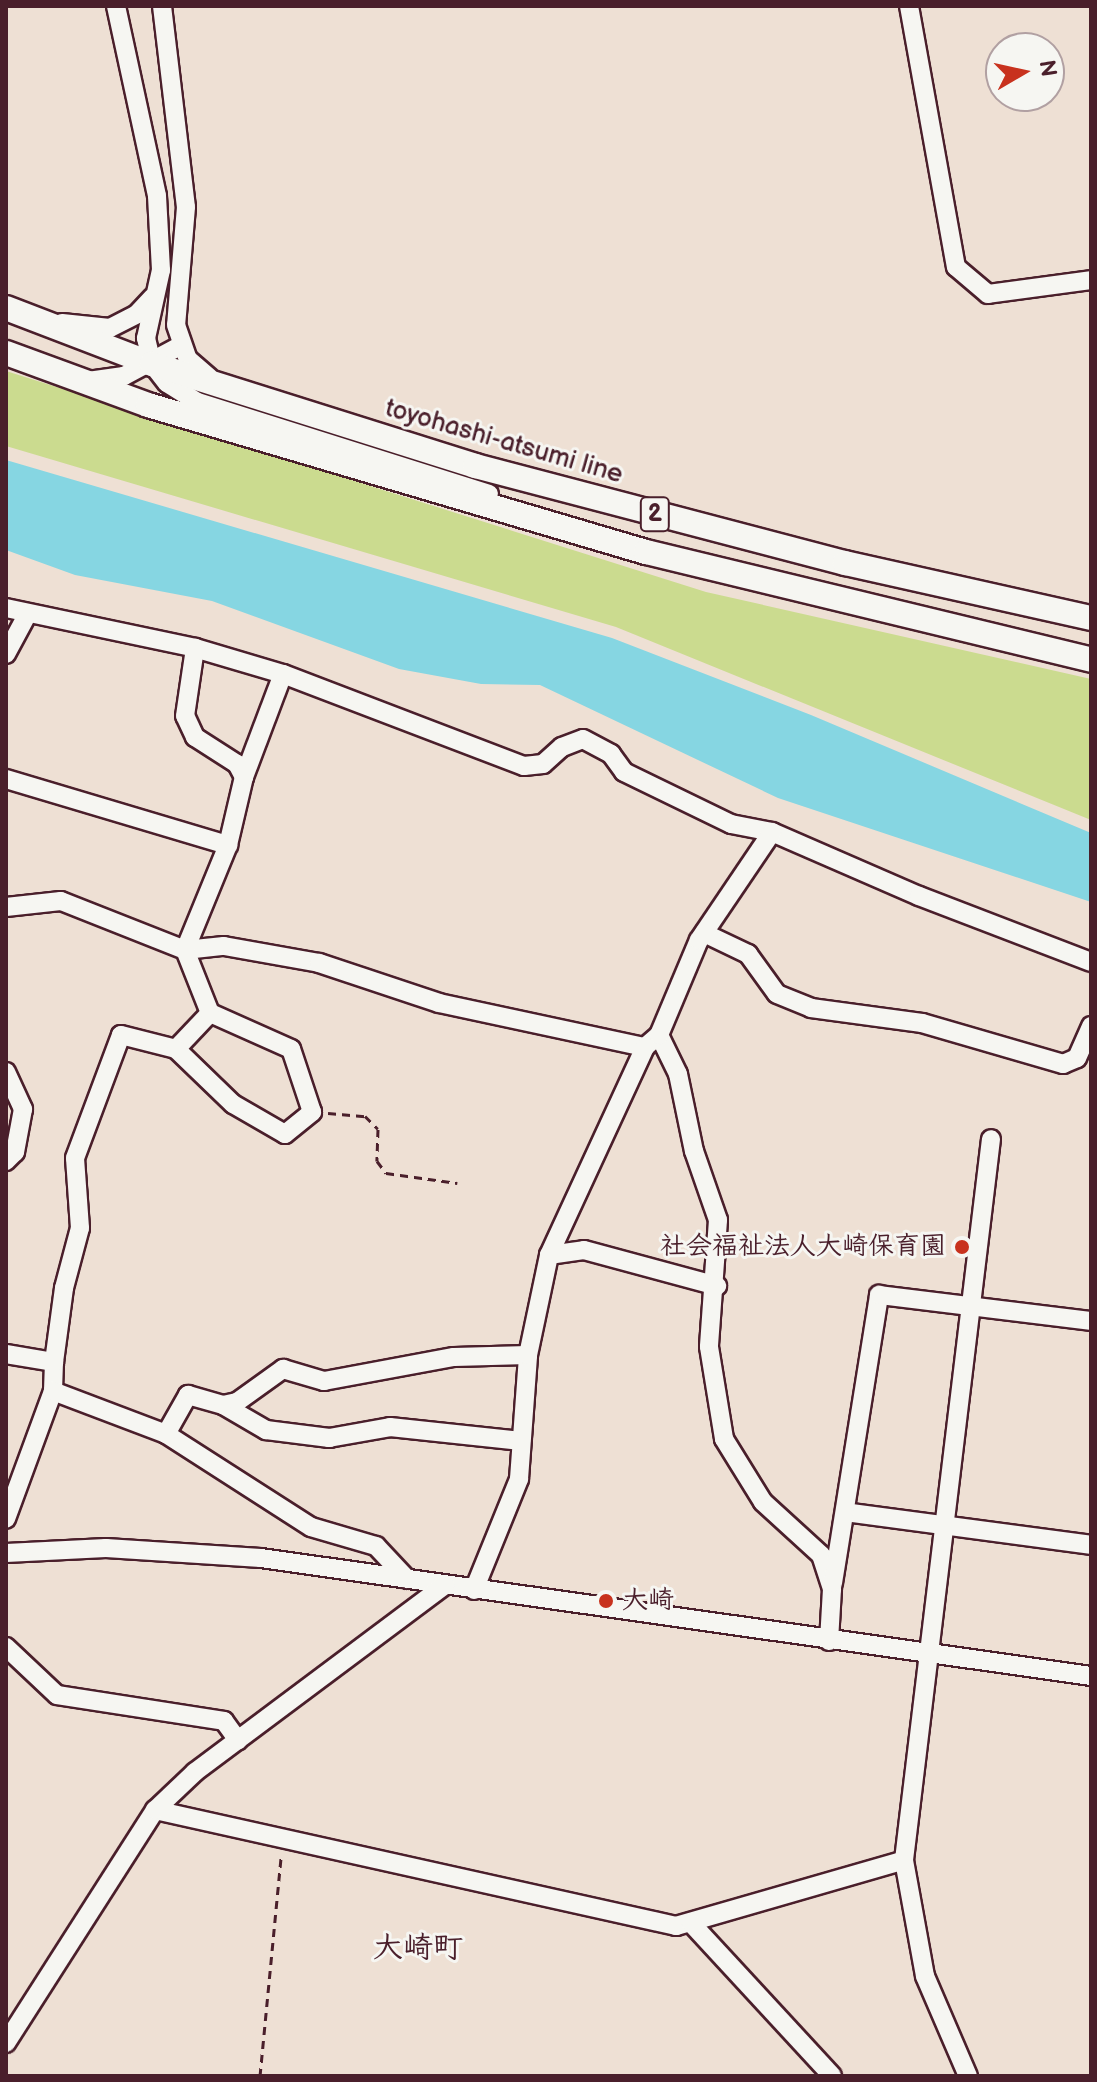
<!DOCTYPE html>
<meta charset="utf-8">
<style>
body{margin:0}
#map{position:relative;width:1097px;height:2082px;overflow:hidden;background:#eee0d4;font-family:"Balsamiq Sans","Klee One",sans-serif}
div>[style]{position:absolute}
.green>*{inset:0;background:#cbdb8f}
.water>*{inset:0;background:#86d6e2}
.path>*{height:3px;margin-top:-1.5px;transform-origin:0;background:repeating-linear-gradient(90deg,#4a1f2b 0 8px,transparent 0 14px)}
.roads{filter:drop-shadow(2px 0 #4a1f2b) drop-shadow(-2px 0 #4a1f2b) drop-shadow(0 2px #4a1f2b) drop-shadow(0 -2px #4a1f2b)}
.minor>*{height:18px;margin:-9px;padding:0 9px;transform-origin:9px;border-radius:9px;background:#f6f6f2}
.major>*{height:24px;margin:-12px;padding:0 12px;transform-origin:12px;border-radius:12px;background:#f6f6f2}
.dots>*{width:22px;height:22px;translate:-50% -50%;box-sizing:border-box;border:4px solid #f6f6f2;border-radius:50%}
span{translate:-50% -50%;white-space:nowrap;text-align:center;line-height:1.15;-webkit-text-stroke:6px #f6f6f2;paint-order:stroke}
.shield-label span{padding:2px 6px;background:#f6f6f2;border:2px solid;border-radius:6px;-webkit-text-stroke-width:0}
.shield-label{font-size:24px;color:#4a1f2b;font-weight:700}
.street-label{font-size:26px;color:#4a1f2b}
.poi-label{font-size:26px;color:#4a1f2b;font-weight:700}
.right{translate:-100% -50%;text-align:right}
.left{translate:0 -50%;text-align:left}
.quarter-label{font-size:30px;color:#4a1f2b;font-weight:700}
.frame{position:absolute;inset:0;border:8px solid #4a1f2b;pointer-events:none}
.north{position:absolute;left:985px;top:32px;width:80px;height:80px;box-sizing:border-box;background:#f6f6f2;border:2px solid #b1a0a2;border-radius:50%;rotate:81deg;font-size:22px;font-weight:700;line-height:32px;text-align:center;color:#4a1f2b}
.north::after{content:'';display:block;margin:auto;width:28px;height:36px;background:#c8321e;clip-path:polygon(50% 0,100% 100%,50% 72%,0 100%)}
</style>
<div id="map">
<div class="green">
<i style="clip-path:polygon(6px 371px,706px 592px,1091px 679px,1091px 820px,616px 627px,6px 446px)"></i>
</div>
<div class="water">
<i style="clip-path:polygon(6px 460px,612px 638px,811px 715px,1091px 833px,1091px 902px,778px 798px,540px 685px,481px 684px,399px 669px,212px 601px,75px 575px,6px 550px)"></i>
</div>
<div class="path">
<i style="left:328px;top:1113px;width:37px;rotate:5deg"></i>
<i style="left:365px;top:1116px;width:18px;rotate:45deg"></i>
<i style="left:378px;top:1129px;width:32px;rotate:92deg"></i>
<i style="left:377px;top:1161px;width:15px;rotate:53deg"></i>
<i style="left:386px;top:1173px;width:72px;rotate:8deg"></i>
<i style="left:260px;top:2076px;width:220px;rotate:-84.5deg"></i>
</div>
<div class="roads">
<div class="minor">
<i style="left:116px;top:6px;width:194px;rotate:77.8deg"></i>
<i style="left:157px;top:196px;width:74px;rotate:86.9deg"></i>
<i style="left:161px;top:270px;width:70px;rotate:102.4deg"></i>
<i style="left:146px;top:338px;width:27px;rotate:77deg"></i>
<i style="left:152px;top:364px;width:24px;rotate:52deg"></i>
<i style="left:167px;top:383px;width:36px;rotate:32deg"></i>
<i style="left:198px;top:402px;width:305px;rotate:17.5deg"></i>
<i style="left:162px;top:6px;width:202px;rotate:83.2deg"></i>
<i style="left:186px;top:207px;width:118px;rotate:94.8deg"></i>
<i style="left:176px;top:325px;width:36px;rotate:71deg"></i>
<i style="left:188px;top:359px;width:28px;rotate:41deg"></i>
<i style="left:909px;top:6px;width:265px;rotate:79.8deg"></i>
<i style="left:956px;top:267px;width:42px;rotate:40.2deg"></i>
<i style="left:988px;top:294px;width:104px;rotate:-7.7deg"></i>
<i style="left:62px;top:323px;width:48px;rotate:5.9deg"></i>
<i style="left:110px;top:328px;width:30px;rotate:-27deg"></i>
<i style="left:137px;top:314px;width:23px;rotate:-47deg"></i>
<i style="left:88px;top:381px;width:36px;rotate:-8deg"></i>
<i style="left:124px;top:376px;width:64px;rotate:-28.2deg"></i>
<i style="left:6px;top:608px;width:193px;rotate:11.9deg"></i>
<i style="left:195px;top:648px;width:92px;rotate:16.5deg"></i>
<i style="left:283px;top:674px;width:258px;rotate:20.9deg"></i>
<i style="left:524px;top:766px;width:19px;rotate:-6deg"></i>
<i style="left:543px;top:764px;width:25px;rotate:-42deg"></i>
<i style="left:562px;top:747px;width:22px;rotate:-21deg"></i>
<i style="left:583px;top:739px;width:32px;rotate:28deg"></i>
<i style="left:611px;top:754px;width:22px;rotate:54deg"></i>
<i style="left:624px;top:772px;width:119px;rotate:25.9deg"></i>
<i style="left:731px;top:824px;width:42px;rotate:11deg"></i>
<i style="left:772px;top:832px;width:160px;rotate:23.5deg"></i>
<i style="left:919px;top:896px;width:184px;rotate:21deg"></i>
<i style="left:6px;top:654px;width:44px;rotate:-61.7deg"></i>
<i style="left:244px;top:777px;width:110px;rotate:-69.3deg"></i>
<i style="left:6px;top:779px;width:232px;rotate:16.6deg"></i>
<i style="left:6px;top:907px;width:55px;rotate:-6.2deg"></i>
<i style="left:61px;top:901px;width:133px;rotate:21.6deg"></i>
<i style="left:185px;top:950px;width:39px;rotate:-6deg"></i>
<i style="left:224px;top:946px;width:97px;rotate:10.1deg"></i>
<i style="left:319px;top:963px;width:126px;rotate:18.4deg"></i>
<i style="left:439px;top:1003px;width:211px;rotate:12.1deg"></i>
<i style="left:704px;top:933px;width:49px;rotate:25.5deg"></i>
<i style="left:748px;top:954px;width:49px;rotate:54.1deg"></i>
<i style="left:777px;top:994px;width:37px;rotate:22deg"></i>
<i style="left:811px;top:1008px;width:112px;rotate:7.7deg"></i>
<i style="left:922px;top:1023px;width:147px;rotate:16.2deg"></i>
<i style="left:1063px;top:1064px;width:15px;rotate:-23deg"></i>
<i style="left:1077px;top:1058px;width:35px;rotate:-66deg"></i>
<i style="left:659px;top:1035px;width:43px;rotate:64deg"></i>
<i style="left:678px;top:1074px;width:79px;rotate:78.3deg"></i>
<i style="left:694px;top:1151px;width:73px;rotate:70.8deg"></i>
<i style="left:718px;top:1220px;width:127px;rotate:94.1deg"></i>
<i style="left:709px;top:1347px;width:93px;rotate:80.7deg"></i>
<i style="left:724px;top:1439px;width:74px;rotate:58.2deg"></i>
<i style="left:763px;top:1502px;width:79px;rotate:42.4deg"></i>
<i style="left:821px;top:1555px;width:36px;rotate:72deg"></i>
<i style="left:832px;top:1589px;width:52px;rotate:93.3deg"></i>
<i style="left:176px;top:1049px;width:50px;rotate:-46.6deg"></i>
<i style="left:6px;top:1072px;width:41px;rotate:65.3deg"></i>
<i style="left:23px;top:1109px;width:44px;rotate:100.5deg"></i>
<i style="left:15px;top:1152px;width:13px;rotate:135deg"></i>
<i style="left:549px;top:1255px;width:35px;rotate:-8deg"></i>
<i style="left:584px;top:1250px;width:138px;rotate:15.1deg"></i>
<i style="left:6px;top:1354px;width:49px;rotate:9.5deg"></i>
<i style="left:54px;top:1362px;width:29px;rotate:92deg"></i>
<i style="left:53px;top:1391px;width:136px;rotate:110.2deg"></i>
<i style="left:54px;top:1362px;width:75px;rotate:-82.3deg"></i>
<i style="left:64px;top:1288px;width:62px;rotate:-75.1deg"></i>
<i style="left:80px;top:1228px;width:70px;rotate:-94.1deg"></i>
<i style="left:75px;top:1158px;width:131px;rotate:-69.5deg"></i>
<i style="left:121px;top:1035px;width:57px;rotate:14.3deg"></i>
<i style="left:176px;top:1049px;width:79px;rotate:44deg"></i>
<i style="left:233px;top:1104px;width:60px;rotate:30deg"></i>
<i style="left:285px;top:1134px;width:35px;rotate:-39deg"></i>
<i style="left:312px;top:1112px;width:66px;rotate:-108.4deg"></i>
<i style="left:291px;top:1049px;width:89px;rotate:-156deg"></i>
<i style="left:210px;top:1013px;width:68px;rotate:-111.6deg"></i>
<i style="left:185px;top:950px;width:113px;rotate:-67.7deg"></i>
<i style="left:228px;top:845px;width:70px;rotate:-76.8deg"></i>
<i style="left:244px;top:777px;width:15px;rotate:-118deg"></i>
<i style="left:237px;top:764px;width:50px;rotate:-147.3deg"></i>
<i style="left:195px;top:737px;width:23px;rotate:-115deg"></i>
<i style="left:185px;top:716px;width:69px;rotate:-81.6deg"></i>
<i style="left:53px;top:1391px;width:121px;rotate:20.8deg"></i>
<i style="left:166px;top:1434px;width:172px;rotate:32.7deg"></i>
<i style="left:311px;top:1527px;width:68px;rotate:16.3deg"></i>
<i style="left:376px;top:1546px;width:45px;rotate:46.8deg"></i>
<i style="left:223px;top:1405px;width:50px;rotate:30.2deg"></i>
<i style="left:266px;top:1430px;width:64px;rotate:7.2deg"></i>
<i style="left:329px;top:1438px;width:62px;rotate:-10.2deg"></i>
<i style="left:390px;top:1427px;width:132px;rotate:6.1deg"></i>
<i style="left:166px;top:1434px;width:45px;rotate:-60.6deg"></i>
<i style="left:188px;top:1395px;width:36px;rotate:16deg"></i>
<i style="left:223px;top:1405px;width:14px;rotate:-12deg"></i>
<i style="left:237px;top:1402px;width:57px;rotate:-35.7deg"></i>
<i style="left:283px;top:1369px;width:43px;rotate:16.3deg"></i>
<i style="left:324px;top:1381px;width:132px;rotate:-10.5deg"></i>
<i style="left:454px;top:1357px;width:74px;rotate:-1.5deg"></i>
<i style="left:845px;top:1512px;width:248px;rotate:7.6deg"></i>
<i style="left:6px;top:1553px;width:100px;rotate:-2.9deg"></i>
<i style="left:106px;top:1548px;width:155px;rotate:3.7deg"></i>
<i style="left:261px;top:1558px;width:838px;rotate:8.09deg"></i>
<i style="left:833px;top:1583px;width:292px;rotate:-80.9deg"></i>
<i style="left:879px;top:1295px;width:214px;rotate:7deg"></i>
<i style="left:474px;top:1590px;width:120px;rotate:-67.9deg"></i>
<i style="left:519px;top:1479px;width:124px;rotate:-85.8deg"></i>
<i style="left:528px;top:1355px;width:102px;rotate:-78.1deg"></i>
<i style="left:549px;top:1255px;width:229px;rotate:-65.2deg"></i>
<i style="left:645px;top:1047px;width:18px;rotate:-41deg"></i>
<i style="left:659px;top:1035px;width:103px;rotate:-67.2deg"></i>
<i style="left:699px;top:940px;width:130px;rotate:-55.9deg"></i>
<i style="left:6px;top:1647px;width:70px;rotate:43.3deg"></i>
<i style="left:57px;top:1695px;width:169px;rotate:8.8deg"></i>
<i style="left:224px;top:1721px;width:24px;rotate:54deg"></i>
<i style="left:155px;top:1810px;width:534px;rotate:12.55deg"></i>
<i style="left:676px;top:1926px;width:237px;rotate:-16.1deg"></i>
<i style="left:691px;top:1923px;width:208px;rotate:47.3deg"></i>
<i style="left:6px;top:2043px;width:277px;rotate:-57.4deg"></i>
<i style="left:155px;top:1810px;width:55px;rotate:-43.5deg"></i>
<i style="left:195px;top:1772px;width:312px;rotate:-36.8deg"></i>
<i style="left:968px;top:2076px;width:109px;rotate:-113.3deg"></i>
<i style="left:925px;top:1976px;width:118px;rotate:-100.3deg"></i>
<i style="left:904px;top:1860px;width:726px;rotate:-83.12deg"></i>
</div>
<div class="major">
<i style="left:6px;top:308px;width:156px;rotate:21deg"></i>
<i style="left:152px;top:364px;width:339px;rotate:17.5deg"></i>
<i style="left:475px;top:466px;width:383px;rotate:14.7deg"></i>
<i style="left:845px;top:563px;width:252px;rotate:12.6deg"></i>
<i style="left:6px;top:353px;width:151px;rotate:20.1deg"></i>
<i style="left:148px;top:405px;width:519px;rotate:16.45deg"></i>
<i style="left:646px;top:552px;width:458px;rotate:13.6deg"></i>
</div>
</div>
<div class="dots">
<i style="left:962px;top:1247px;background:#c8321e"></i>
<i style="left:606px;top:1601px;background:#c8321e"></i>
</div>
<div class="shield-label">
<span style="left:655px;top:514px">2</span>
</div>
<div class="street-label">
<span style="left:504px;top:442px;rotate:16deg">toyohashi-atsumi line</span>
</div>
<div class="poi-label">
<span class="right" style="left:946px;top:1247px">社会福祉法人大崎保育園</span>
<span class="left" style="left:622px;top:1601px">大崎</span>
</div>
<div class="quarter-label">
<span style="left:418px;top:1948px">大崎町</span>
</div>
<div class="frame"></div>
<div class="north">N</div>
</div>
